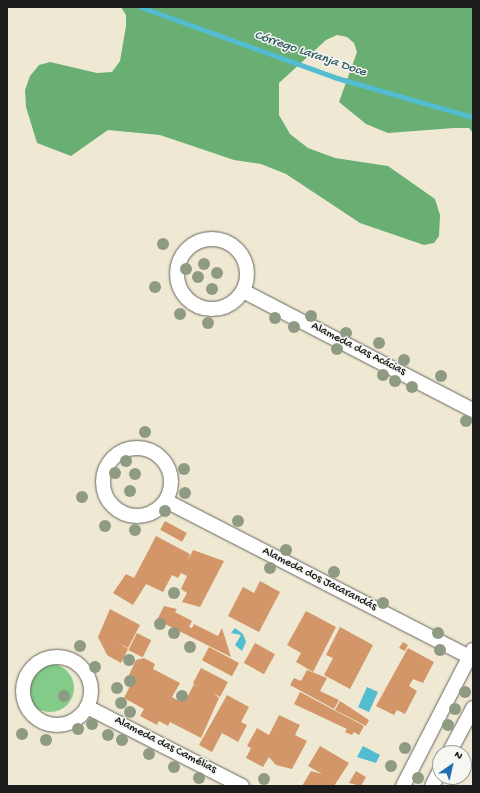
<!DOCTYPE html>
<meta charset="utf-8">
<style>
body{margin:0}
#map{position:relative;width:480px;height:793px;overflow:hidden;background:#efe9d3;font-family:"Gochi Hand",sans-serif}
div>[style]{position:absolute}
.green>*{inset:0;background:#82cb88}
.round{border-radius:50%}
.forest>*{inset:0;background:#69af74}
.water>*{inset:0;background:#53bcd1;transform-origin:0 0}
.stream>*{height:4.5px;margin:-2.25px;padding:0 2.25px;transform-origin:2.25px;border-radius:2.25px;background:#53bcd1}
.building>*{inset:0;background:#d39669;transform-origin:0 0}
.roads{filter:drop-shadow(0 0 1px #66645c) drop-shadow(0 0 1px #66645c)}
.street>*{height:14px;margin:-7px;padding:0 7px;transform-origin:7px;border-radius:7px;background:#fff}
.street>.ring{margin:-7px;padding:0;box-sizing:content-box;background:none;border:14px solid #fff;border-radius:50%}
.trees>*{width:12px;height:12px;margin:-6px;border-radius:50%;background:#8f9a83}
span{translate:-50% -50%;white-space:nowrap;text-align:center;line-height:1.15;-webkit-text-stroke:3px #f6f6f2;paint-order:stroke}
.street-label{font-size:12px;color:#1c1c1c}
.water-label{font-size:13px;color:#325c64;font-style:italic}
.frame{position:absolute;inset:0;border:8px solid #1c1c1c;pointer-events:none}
.north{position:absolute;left:432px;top:745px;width:40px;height:40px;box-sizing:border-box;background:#f6f6f2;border:1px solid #9f9f9c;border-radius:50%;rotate:34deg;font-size:11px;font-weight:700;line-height:16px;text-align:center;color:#1c1c1c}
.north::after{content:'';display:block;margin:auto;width:14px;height:18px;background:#1f6fb2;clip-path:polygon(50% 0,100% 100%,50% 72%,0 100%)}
</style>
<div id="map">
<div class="green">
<div class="round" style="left:26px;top:664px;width:48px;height:48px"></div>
</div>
<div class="forest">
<div style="clip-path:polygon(121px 7px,473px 7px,473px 133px,469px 128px,454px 128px,388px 133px,366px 124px,339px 102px,357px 52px,354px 43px,347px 37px,337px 35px,326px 40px,279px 83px,279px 115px,290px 134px,308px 148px,335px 158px,388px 166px,435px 199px,440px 215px,439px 236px,434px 243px,424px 245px,360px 223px,286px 174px,261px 164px,234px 160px,160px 135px,108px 130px,71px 156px,37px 143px,26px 107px,25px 90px,30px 76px,39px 65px,50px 62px,97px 73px,112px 72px,120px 61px,126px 26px,126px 15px)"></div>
</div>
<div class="water">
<div style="clip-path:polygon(235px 628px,243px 634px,246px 642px,242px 651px,235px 645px,241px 635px,231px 633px)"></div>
<div style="left:367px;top:687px;width:12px;height:22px;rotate:24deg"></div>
<div style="clip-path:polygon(363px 746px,380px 755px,376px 763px,357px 757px)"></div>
</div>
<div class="stream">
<div style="left:141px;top:7px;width:205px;rotate:19.9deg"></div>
<div style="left:334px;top:77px;width:145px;rotate:16.1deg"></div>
</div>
<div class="building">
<div style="left:165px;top:521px;width:25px;height:10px;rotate:29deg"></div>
<div style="clip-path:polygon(156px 536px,190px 554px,188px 560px,193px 550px,224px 561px,200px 607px,182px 602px,187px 593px,181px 589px,187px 576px,181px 573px,178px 578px,172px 575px,163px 592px,146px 584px,133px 605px,113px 593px,126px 574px,134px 578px)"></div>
<div style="clip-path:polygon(260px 581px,280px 592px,259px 632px,228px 616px,243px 587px,254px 593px)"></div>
<div style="clip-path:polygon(164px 606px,177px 609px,175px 612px,192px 621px,189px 627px,192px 628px,194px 624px,218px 636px,222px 628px,231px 657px,157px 620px)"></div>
<div style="clip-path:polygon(110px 609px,140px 625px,128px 648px,119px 643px,128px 649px,121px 663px,107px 655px,98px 637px)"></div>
<div style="clip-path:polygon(306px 611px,336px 627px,313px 672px,296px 662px,301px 653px,287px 645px)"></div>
<div style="clip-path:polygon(340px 627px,373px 645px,350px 689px,324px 675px,333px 658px,326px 655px)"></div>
<div style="left:137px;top:633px;width:16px;height:19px;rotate:27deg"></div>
<div style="clip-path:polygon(403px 642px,408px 645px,405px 651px,399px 648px)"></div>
<div style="left:255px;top:643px;width:23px;height:23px;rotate:29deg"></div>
<div style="left:209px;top:647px;width:34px;height:15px;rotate:28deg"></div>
<div style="clip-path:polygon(408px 648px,434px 662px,423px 683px,413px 679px,409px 686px,417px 691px,405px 714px,397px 710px,394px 715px,376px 706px)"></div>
<div style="clip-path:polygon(144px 658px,155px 664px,153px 669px,180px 683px,172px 697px,181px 702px,183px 698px,186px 700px,194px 684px,199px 687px,193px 683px,201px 668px,228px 682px,220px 697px,213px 693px,219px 698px,201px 738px,170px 722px,168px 726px,159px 721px,157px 725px,140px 716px,144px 709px,124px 698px,134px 678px,129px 675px,136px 660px)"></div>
<div style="clip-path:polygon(307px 670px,327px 678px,320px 691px,339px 700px,334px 709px,290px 685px,294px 678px,301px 681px)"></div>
<div style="clip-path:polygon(300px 692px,364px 726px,359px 735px,354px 732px,352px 735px,345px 732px,347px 729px,294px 704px)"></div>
<div style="clip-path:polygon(227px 695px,249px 707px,241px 722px,247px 725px,238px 742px,222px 733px,212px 752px,199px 745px)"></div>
<div style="clip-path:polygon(340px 701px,369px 720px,366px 726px,335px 710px)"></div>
<div style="clip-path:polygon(279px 715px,300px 725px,295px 735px,307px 741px,292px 769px,276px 765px,269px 757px,263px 767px,246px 758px,251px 748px,247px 746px,257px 728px,269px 735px)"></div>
<div style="clip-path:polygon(320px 746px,349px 763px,334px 786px,302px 786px,311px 771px,322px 774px,308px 766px)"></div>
<div style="clip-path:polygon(356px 771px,366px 777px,361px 786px,349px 783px)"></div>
</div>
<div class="roads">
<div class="street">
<div class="ring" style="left:177px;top:239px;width:56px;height:56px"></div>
<div style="left:243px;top:291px;width:259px;rotate:27.4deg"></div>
<div class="ring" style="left:103px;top:448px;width:54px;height:54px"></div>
<div style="left:166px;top:501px;width:345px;rotate:27.2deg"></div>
<div class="ring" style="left:23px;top:657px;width:54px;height:54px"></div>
<div style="left:87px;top:707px;width:174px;rotate:27deg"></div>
<div style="left:449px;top:753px;width:51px;rotate:-61.9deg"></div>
<div style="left:403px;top:786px;width:153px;rotate:-62.8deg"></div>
<div style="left:432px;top:786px;width:18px;rotate:-63deg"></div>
</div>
</div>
<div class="trees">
<div style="left:163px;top:244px"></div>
<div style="left:204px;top:264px"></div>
<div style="left:186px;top:269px"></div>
<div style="left:217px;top:273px"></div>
<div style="left:198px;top:277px"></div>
<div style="left:155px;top:287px"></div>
<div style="left:212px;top:289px"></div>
<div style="left:180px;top:314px"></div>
<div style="left:311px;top:316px"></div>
<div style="left:275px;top:318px"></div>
<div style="left:208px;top:323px"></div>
<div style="left:294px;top:327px"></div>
<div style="left:346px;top:333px"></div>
<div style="left:379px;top:343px"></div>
<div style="left:337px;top:349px"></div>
<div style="left:404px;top:360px"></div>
<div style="left:383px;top:375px"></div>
<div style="left:441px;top:376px"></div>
<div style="left:395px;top:381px"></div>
<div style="left:412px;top:387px"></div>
<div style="left:466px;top:421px"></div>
<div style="left:145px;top:432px"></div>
<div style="left:126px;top:461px"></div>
<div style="left:184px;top:469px"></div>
<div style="left:115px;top:473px"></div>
<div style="left:135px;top:474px"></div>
<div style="left:130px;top:491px"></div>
<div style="left:185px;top:493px"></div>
<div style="left:82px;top:497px"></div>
<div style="left:165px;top:511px"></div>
<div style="left:238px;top:521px"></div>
<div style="left:105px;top:526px"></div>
<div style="left:135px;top:530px"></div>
<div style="left:286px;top:550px"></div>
<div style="left:270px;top:568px"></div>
<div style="left:334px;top:572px"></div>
<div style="left:174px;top:593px"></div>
<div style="left:383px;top:603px"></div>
<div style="left:160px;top:624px"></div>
<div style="left:174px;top:633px"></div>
<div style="left:438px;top:633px"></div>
<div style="left:80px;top:646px"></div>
<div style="left:190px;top:647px"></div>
<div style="left:440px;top:650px"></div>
<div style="left:129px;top:660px"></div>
<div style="left:95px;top:667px"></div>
<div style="left:130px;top:681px"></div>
<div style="left:117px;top:688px"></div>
<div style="left:465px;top:692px"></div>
<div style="left:64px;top:696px"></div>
<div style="left:182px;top:696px"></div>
<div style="left:121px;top:703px"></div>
<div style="left:455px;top:709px"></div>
<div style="left:130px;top:712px"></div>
<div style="left:92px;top:724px"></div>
<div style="left:448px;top:725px"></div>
<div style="left:78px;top:729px"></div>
<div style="left:22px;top:734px"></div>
<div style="left:108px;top:735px"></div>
<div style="left:46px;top:740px"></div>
<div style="left:122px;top:740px"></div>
<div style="left:405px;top:748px"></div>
<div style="left:149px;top:754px"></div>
<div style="left:391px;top:766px"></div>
<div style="left:174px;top:767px"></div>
<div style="left:199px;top:778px"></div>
<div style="left:418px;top:778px"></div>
<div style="left:264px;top:779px"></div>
</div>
<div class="street-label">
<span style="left:358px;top:350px;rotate:27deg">Alameda das Acácias</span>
<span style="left:319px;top:580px;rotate:27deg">Alameda dos Jacarandás</span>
<span style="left:165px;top:746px;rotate:27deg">Alameda das Camélias</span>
</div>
<div class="water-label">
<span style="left:310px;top:55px;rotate:19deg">Córrego Laranja Doce</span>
</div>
<div class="frame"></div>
<div class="north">N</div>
</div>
